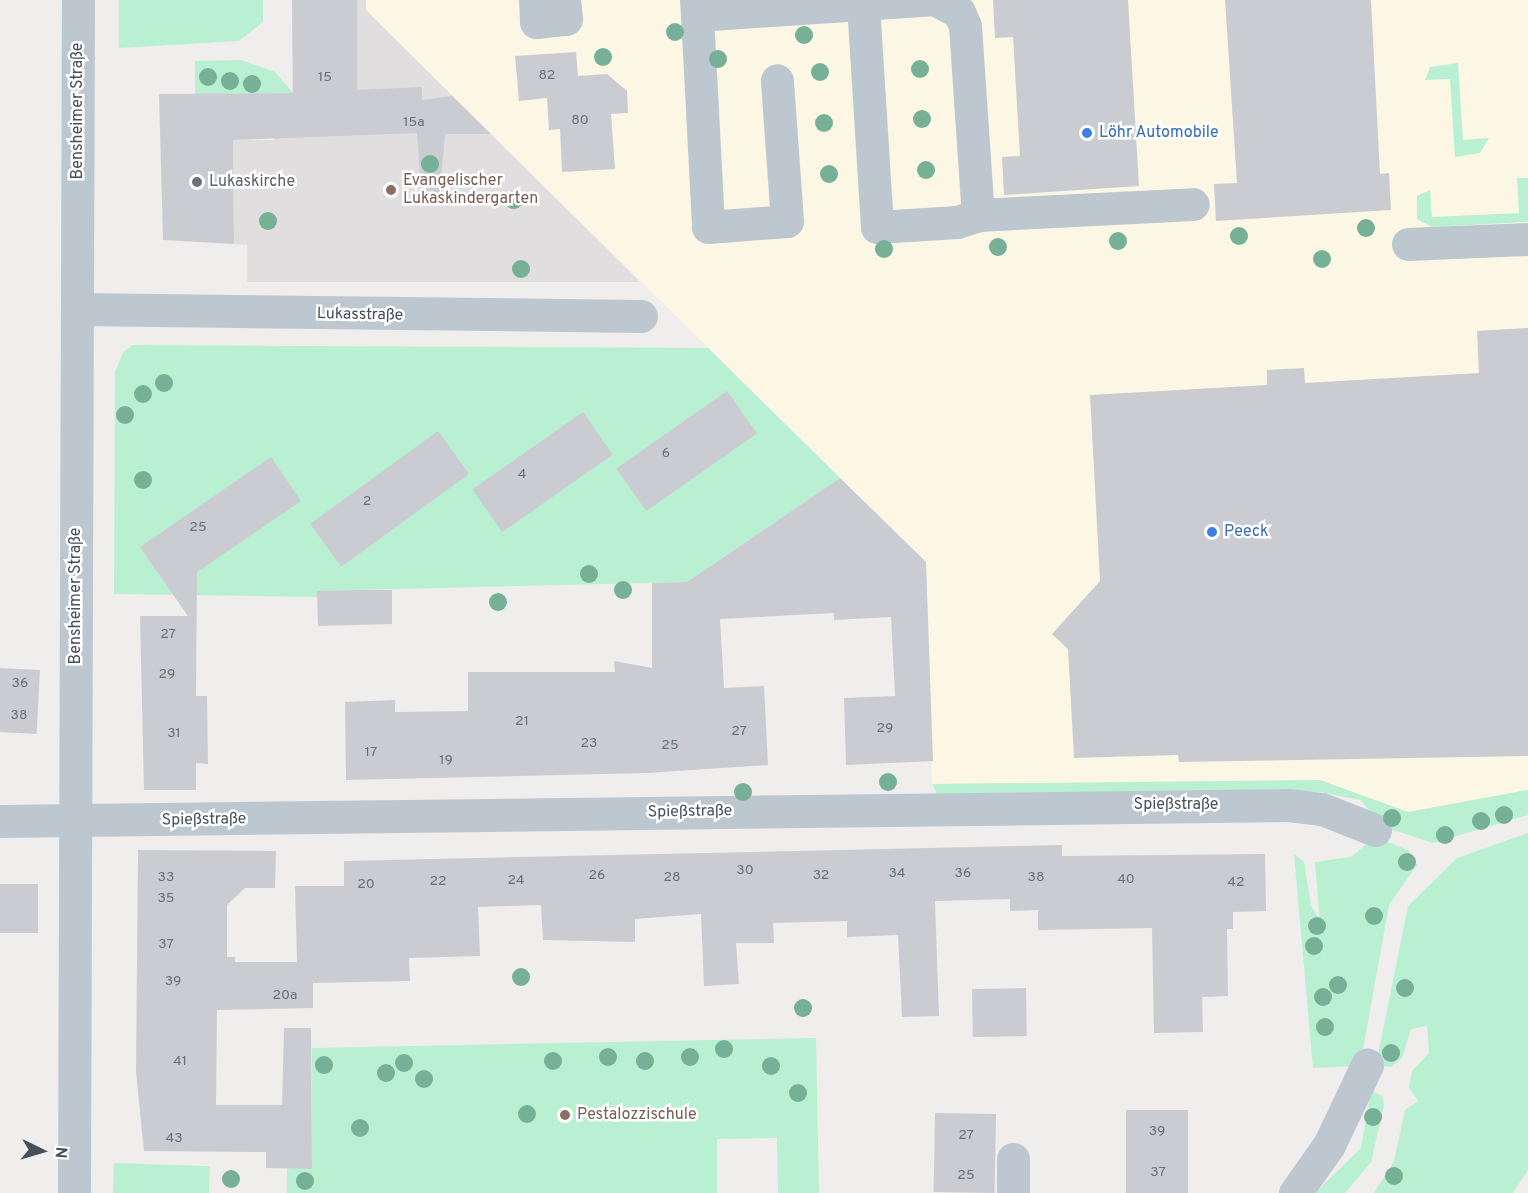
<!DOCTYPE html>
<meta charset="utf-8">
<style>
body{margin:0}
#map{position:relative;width:1528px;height:1193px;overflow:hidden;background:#f0eded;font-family:Overpass,sans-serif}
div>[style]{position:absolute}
.commercial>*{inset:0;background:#fcf7e5}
.education>*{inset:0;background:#e1dedf}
.green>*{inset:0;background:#b9f0d1;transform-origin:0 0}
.building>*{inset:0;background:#caccd2;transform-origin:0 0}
.minor>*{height:33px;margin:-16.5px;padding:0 16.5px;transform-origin:16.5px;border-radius:16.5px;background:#bdc7d0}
.trees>*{width:18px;height:18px;margin:-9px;border-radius:50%;background:#76b096}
.dots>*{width:16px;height:16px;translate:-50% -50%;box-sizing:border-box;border:3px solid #fff;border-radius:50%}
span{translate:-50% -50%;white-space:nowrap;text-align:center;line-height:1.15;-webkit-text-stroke:5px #fff;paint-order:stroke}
.number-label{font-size:14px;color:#666f79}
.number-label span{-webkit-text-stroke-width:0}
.street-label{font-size:16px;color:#45505b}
.shop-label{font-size:16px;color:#366cbe}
.left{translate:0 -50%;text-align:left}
.education-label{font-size:16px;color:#785e54}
.worship-label{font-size:16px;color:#5b616d}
.north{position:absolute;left:12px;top:1121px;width:60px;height:60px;-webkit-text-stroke:4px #fff;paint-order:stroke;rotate:95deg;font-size:16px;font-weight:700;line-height:24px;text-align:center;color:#45505b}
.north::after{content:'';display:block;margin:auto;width:21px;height:27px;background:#45505b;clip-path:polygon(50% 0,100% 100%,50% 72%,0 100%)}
</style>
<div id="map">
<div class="commercial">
<div style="clip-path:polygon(366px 0,1528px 0,1528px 790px,1408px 812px,1320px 780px,932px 784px,926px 562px,365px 10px)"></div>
</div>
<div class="education">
<div style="clip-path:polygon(292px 0,366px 0,366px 10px,640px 282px,247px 282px,247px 245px,234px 244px,233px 140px,274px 140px,274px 118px,293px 117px)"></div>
</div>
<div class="green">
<div style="clip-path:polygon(119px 0,263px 0,263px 22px,239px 41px,119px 48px)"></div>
<div style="clip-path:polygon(241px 60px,275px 72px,293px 93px,195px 94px,195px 61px)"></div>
<div style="clip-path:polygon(1458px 63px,1463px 140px,1489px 138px,1480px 153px,1455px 157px,1450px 79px,1425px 80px,1430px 67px)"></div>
<div style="clip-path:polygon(1517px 178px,1528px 178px,1528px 222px,1432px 227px,1417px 219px,1417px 196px,1430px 190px,1432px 217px,1519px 213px)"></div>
<div style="clip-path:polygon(133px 345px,708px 348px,840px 478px,687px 582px,318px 591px,317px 597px,114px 594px,115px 372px,123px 352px)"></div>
<div style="clip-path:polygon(1320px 780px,1408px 812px,1528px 790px,1528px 815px,1433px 843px,1381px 826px,1361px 800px,1320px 792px,938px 796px,932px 784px)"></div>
<div style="clip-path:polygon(1528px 833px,1528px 1170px,1513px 1193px,1374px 1193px,1394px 1161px,1405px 1110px,1418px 1101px,1409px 1087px,1412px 1071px,1429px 1053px,1427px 1026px,1411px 1029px,1402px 1058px,1391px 1067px,1376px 1065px,1408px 906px,1457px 858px)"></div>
<div style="clip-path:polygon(1375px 837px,1408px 850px,1417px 865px,1389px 905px,1360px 1066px,1313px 1068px,1294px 854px,1304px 862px,1311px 905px,1320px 922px,1315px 862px,1351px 857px)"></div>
<div style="clip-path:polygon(816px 1038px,819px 1193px,778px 1193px,777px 1138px,717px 1139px,717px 1193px,287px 1193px,287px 1169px,312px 1168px,312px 1048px)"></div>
<div style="clip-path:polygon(1371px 1090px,1383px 1097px,1384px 1105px,1371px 1162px,1345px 1193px,1315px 1193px,1361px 1148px)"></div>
<div style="left:114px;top:1163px;width:96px;height:30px;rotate:2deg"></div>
</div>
<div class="building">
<div style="clip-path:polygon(292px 0,357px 0,357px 90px,422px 87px,422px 100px,452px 96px,491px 134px,445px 134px,439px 200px,422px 200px,417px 133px,233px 140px,234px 244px,163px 240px,159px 94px,293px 93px)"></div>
<div style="clip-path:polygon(993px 0,1128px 0,1139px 186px,1004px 195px,1002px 157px,1020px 156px,1013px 37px,995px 38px)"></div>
<div style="clip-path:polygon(1225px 0,1371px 0,1380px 174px,1389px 173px,1391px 210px,1216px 221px,1214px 184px,1237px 183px)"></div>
<div style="clip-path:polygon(576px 52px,578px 76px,607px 74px,627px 91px,628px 113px,611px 114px,615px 169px,562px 172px,560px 129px,549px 130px,547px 98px,519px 101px,515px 56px)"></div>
<div style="clip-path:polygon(1528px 328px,1528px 756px,1179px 762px,1178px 755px,1074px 758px,1068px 649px,1052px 634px,1100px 581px,1090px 395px,1267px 385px,1267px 370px,1304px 368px,1305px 383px,1479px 373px,1477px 331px)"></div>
<div style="left:727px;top:391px;width:52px;height:135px;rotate:55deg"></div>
<div style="left:583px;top:412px;width:52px;height:135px;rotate:55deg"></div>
<div style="left:438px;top:431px;width:53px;height:158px;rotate:54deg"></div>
<div style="clip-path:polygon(271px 457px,301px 501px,197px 572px,196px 696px,207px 696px,208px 764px,196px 763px,196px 790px,144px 790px,140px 616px,188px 616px,140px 547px)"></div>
<div style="clip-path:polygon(840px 478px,926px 562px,933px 761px,846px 765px,844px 698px,895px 696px,891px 617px,834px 620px,834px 613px,720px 619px,724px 688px,764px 686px,768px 765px,647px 773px,346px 780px,345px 702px,395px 700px,395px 712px,468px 711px,468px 672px,615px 672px,614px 661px,652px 668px,652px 583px,687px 582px)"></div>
<div style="clip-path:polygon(353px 590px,392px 590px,392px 624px,318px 626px,317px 591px)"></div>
<div style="left:0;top:668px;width:40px;height:64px;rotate:3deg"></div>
<div style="clip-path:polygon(1062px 845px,1062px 856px,1265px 854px,1266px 911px,1233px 912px,1233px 929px,1227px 929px,1228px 996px,1202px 997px,1203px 1032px,1154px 1033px,1152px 928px,1038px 930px,1038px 910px,1010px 911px,1010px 899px,935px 901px,939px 1016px,902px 1017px,898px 935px,847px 937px,847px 921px,773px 923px,774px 943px,736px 943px,739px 984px,704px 986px,701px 914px,635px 919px,635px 942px,543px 940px,541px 905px,478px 907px,480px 956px,409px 958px,410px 981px,313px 983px,313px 1008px,217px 1010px,216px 1105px,282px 1105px,284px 1028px,311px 1028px,312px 1169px,266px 1168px,266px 1152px,144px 1151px,136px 1072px,138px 850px,276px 851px,275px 888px,245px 888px,227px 905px,227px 957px,235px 957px,235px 962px,297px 962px,295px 886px,344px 886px,344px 861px)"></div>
<div style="left:0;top:884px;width:38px;height:49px"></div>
<div style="left:1026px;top:988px;width:48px;height:54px;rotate:89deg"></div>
<div style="left:1126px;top:1110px;width:62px;height:83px"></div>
<div style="left:996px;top:1114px;width:79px;height:61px;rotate:91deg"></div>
</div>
<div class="minor">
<div style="left:535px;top:0;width:22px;rotate:87deg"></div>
<div style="left:536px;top:22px;width:30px;rotate:-6deg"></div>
<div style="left:566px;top:19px;width:19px;rotate:-96deg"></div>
<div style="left:696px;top:0;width:15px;rotate:86deg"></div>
<div style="left:697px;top:15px;width:228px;rotate:-3.8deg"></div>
<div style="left:936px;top:0;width:26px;rotate:28deg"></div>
<div style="left:959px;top:12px;width:15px;rotate:67deg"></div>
<div style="left:965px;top:26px;width:189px;rotate:86.1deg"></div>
<div style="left:978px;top:215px;width:215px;rotate:-2.9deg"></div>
<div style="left:863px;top:4px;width:223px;rotate:86.4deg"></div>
<div style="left:877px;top:227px;width:80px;rotate:-3.6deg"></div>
<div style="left:957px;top:222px;width:22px;rotate:-18deg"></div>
<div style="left:697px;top:15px;width:212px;rotate:87deg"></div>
<div style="left:708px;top:227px;width:79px;rotate:-4.3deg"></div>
<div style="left:787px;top:221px;width:141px;rotate:-94.1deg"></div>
<div style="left:1408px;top:244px;width:120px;rotate:-2.4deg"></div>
<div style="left:78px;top:309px;width:563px;rotate:0.71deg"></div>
<div style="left:0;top:821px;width:1289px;rotate:-0.71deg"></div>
<div style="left:1289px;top:805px;width:33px;rotate:7deg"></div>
<div style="left:1322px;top:809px;width:57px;rotate:21.6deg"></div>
<div style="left:74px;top:1193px;width:1193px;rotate:-89.81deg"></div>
<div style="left:1013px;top:1193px;width:34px;rotate:-90deg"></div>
<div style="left:1295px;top:1193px;width:59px;rotate:-54.7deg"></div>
<div style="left:1329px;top:1145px;width:89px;rotate:-64.6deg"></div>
</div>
<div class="trees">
<div style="left:675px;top:32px"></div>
<div style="left:804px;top:35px"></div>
<div style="left:603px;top:57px"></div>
<div style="left:718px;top:59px"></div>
<div style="left:920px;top:69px"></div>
<div style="left:820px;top:72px"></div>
<div style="left:208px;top:77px"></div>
<div style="left:230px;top:81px"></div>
<div style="left:252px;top:84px"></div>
<div style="left:922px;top:119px"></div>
<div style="left:824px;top:123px"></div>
<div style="left:430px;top:164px"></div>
<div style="left:926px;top:170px"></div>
<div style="left:829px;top:174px"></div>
<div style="left:514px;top:200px"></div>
<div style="left:268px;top:221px"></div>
<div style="left:1366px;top:228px"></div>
<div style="left:1239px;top:236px"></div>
<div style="left:1118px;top:241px"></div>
<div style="left:998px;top:247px"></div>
<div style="left:884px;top:249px"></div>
<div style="left:1322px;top:259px"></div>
<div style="left:521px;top:269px"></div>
<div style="left:164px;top:383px"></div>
<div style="left:143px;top:394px"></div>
<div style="left:125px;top:415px"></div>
<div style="left:143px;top:480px"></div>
<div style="left:589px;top:574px"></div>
<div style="left:623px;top:590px"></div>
<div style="left:498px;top:602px"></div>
<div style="left:888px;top:782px"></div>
<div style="left:743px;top:792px"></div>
<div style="left:1504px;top:815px"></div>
<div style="left:1392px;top:818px"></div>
<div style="left:1481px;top:821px"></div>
<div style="left:1445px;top:835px"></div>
<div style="left:1407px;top:862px"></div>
<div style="left:1374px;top:916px"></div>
<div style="left:1317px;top:926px"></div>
<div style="left:1314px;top:946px"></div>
<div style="left:521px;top:977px"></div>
<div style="left:1338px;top:985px"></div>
<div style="left:1405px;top:988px"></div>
<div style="left:1323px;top:997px"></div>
<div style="left:803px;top:1008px"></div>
<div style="left:1325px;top:1027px"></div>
<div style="left:724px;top:1049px"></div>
<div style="left:1391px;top:1053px"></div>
<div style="left:608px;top:1057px"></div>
<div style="left:690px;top:1057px"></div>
<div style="left:553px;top:1061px"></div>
<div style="left:645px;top:1061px"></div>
<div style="left:404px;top:1063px"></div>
<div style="left:324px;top:1065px"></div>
<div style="left:771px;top:1066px"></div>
<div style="left:386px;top:1073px"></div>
<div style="left:424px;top:1079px"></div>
<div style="left:798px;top:1093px"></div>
<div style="left:527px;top:1114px"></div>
<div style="left:1373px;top:1117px"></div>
<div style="left:360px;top:1128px"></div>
<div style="left:1394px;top:1176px"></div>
<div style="left:231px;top:1179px"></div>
<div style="left:305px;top:1181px"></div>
</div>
<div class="dots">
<div style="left:1087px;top:133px;background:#3f7fe0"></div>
<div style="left:197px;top:182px;background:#6b7280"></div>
<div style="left:391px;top:190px;background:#8d6e63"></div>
<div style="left:1212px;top:532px;background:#3f7fe0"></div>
<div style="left:565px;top:1115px;background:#8d6e63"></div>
</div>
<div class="number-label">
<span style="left:547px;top:76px">82</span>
<span style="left:325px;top:78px">15</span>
<span style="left:580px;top:121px">80</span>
<span style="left:414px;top:123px">15a</span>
<span style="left:666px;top:454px">6</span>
<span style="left:522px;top:475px">4</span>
<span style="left:367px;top:502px">2</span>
<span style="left:198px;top:528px">25</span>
<span style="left:168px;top:635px">27</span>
<span style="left:167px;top:675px">29</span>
<span style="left:20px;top:684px">36</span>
<span style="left:19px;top:716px">38</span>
<span style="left:522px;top:722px">21</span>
<span style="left:885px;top:729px">29</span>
<span style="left:739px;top:732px">27</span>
<span style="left:174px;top:734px">31</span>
<span style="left:589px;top:744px">23</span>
<span style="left:670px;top:746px">25</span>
<span style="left:371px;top:753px">17</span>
<span style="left:446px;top:761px">19</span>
<span style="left:745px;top:871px">30</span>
<span style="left:897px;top:874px">34</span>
<span style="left:963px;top:874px">36</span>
<span style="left:597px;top:876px">26</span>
<span style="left:821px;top:876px">32</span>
<span style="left:166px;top:878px">33</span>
<span style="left:672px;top:878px">28</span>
<span style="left:1036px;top:878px">38</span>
<span style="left:1126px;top:880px">40</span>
<span style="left:516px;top:881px">24</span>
<span style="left:438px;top:882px">22</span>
<span style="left:1236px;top:883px">42</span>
<span style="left:366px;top:885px">20</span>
<span style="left:166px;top:899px">35</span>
<span style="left:166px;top:945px">37</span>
<span style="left:173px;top:982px">39</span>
<span style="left:285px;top:996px">20a</span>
<span style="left:180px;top:1062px">41</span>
<span style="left:1157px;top:1132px">39</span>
<span style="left:966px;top:1136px">27</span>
<span style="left:174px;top:1139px">43</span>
<span style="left:1158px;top:1173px">37</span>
<span style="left:966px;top:1176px">25</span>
</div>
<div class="street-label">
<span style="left:78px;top:111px;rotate:-90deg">Bensheimer Straße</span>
<span style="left:360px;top:315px;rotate:1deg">Lukasstraße</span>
<span style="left:76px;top:596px;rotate:-90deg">Bensheimer Straße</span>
<span style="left:1176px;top:805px">Spießstraße</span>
<span style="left:690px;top:812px;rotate:-1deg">Spießstraße</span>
<span style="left:204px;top:820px;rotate:-1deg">Spießstraße</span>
</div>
<div class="shop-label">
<span class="left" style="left:1099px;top:133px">Löhr Automobile</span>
<span class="left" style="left:1224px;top:532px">Peeck</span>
</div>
<div class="education-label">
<span class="left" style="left:403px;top:190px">Evangelischer<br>Lukaskindergarten</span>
<span class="left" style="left:577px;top:1115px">Pestalozzischule</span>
</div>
<div class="worship-label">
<span class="left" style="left:209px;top:182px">Lukaskirche</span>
</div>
<div class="north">N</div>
</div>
